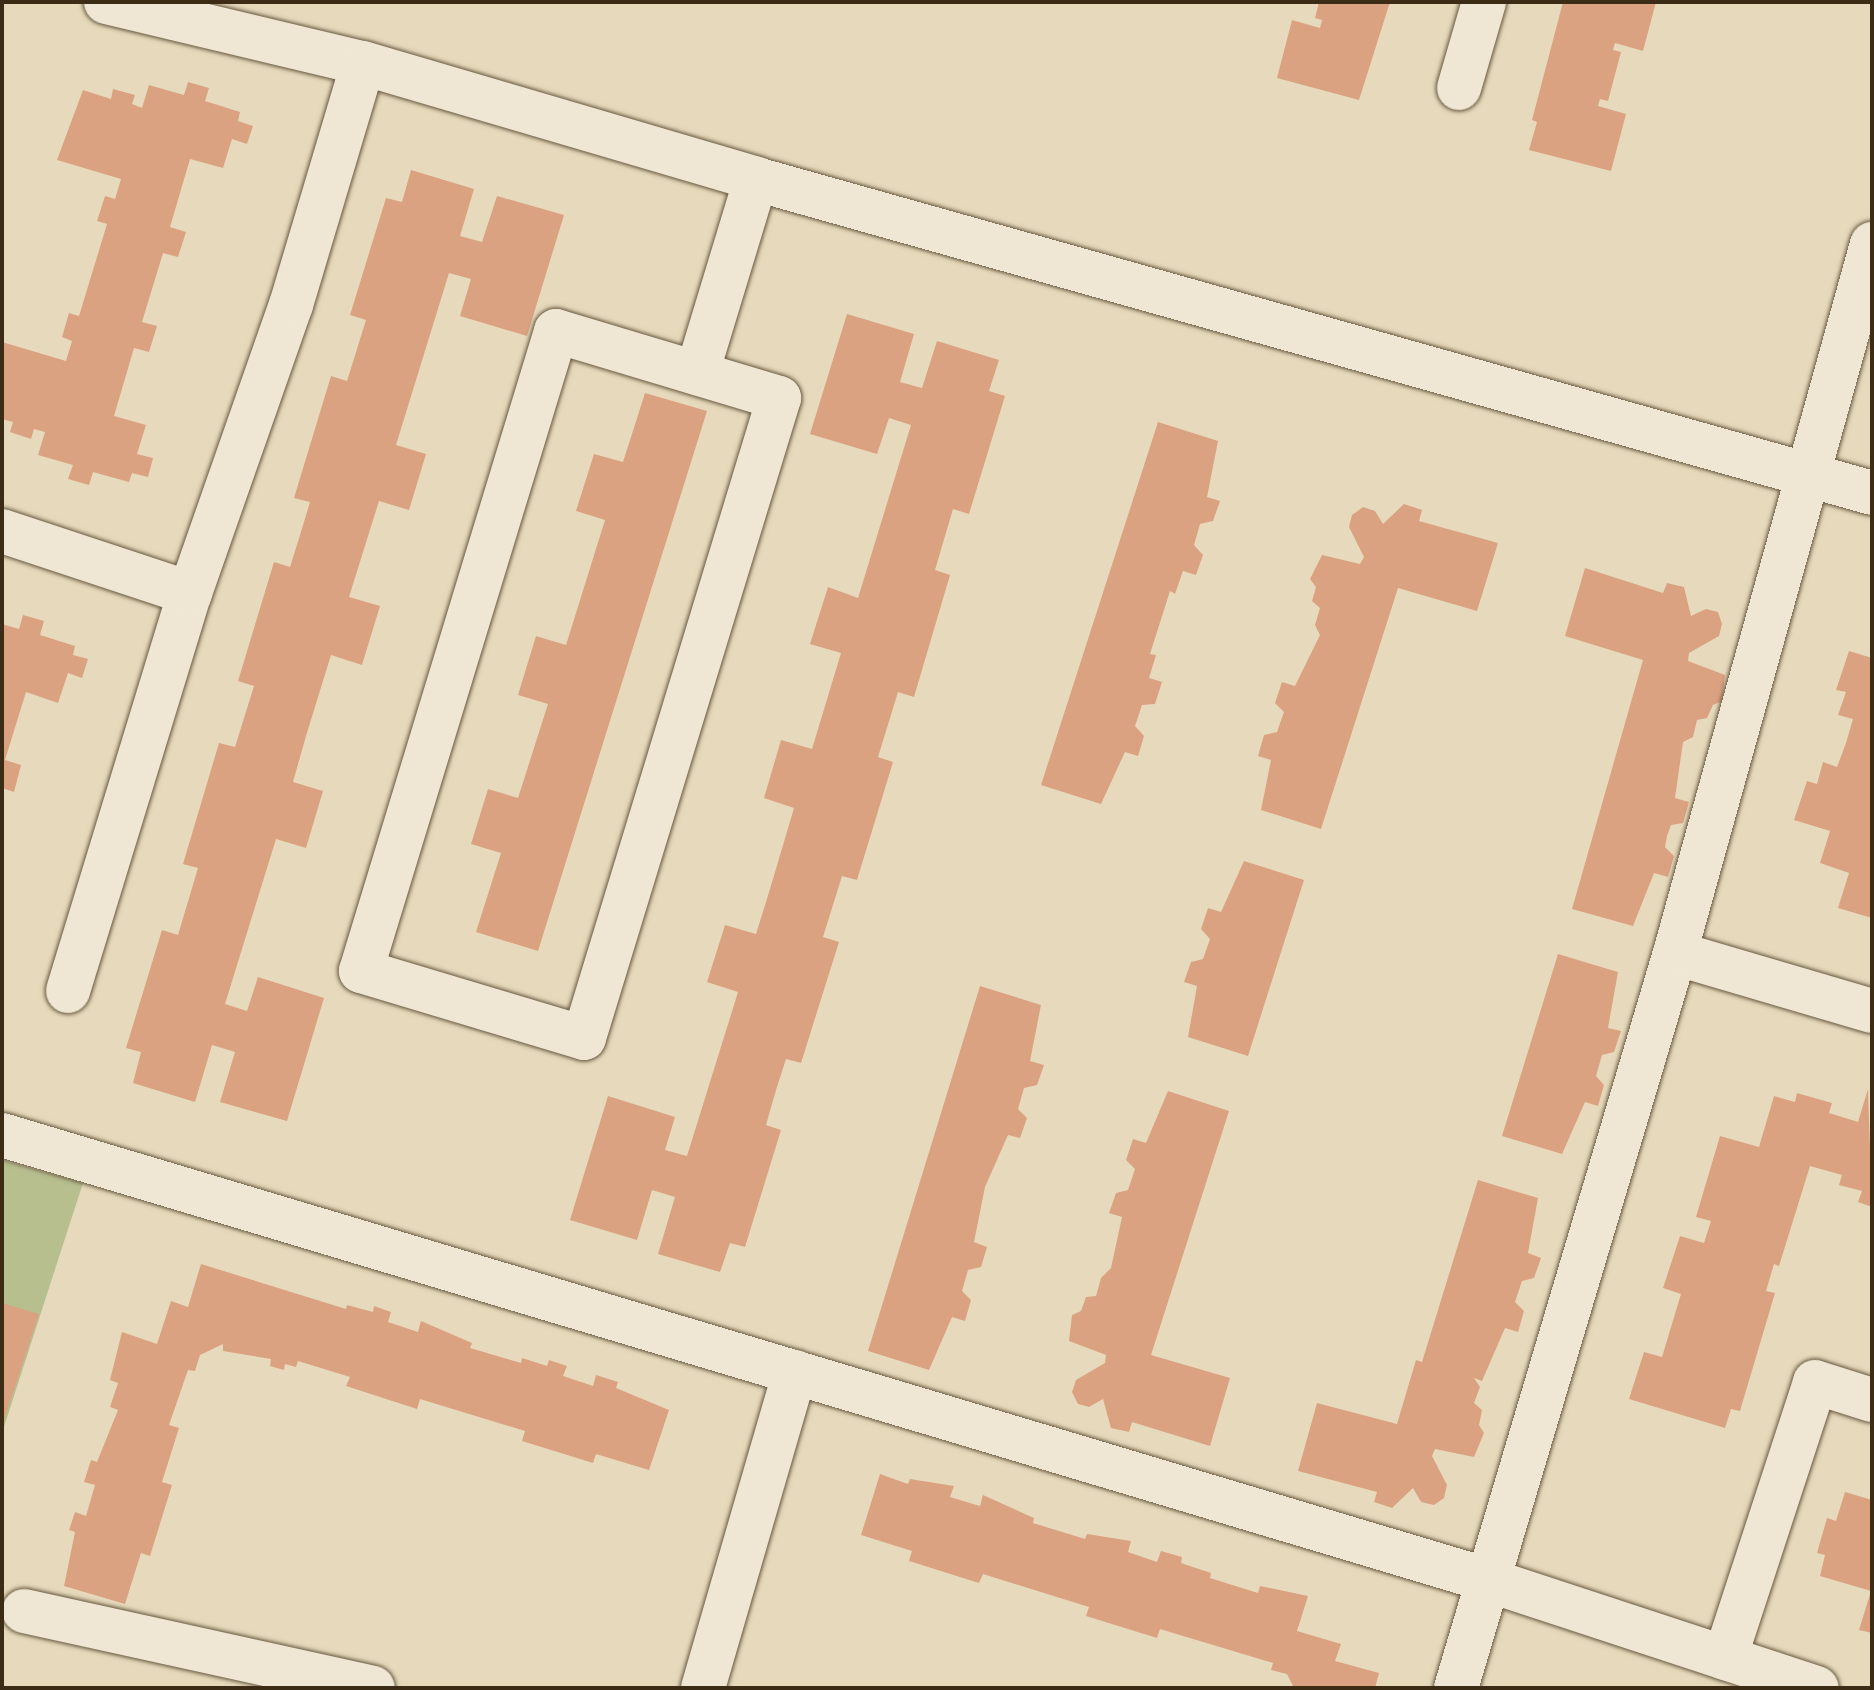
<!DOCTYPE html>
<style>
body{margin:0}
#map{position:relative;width:1874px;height:1690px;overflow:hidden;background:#e7dabc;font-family:"IM FELL English",serif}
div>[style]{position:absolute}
.green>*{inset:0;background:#b7bf8f}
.building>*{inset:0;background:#daa280}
.roads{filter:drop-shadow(0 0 2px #675840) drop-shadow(0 0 2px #675840)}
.minor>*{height:44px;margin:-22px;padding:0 22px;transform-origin:22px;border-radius:22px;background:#efe7d3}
span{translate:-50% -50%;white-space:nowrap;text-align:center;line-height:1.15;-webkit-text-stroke:6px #efe7d3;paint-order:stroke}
.frame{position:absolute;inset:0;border:4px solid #3c2c16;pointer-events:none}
</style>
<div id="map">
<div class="green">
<div style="clip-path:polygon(2px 1160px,83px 1183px,2px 1433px)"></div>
</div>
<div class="building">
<div style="clip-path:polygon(1319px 2px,1390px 2px,1359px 100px,1277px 78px,1292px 20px,1320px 28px,1322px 20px,1315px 18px)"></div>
<div style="clip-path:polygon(1563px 2px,1656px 2px,1643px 51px,1615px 43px,1613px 50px,1621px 52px,1608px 101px,1600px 99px,1598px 106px,1626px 114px,1611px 171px,1529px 150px,1537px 122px,1532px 120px)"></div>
<div style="clip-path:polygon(188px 82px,209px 88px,205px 101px,240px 112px,238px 121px,253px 126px,247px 144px,232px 139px,223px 168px,190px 159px,170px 227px,186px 232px,178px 257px,163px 253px,142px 322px,157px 326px,149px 352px,134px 348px,114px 416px,146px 425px,137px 454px,153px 458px,148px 477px,132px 473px,129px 482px,93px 472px,89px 485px,68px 479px,73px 465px,38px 455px,45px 432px,34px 429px,31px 439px,10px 432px,13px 422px,2px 419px,2px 342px,66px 361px,72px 341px,62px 337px,69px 313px,79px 316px,107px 224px,97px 221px,105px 196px,115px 199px,121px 179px,57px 160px,83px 90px,111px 99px,113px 89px,135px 95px,132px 104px,142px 108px,149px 85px,184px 95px)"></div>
<div style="clip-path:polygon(411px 170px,474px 189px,460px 236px,482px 242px,497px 196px,564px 215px,527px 336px,460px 316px,471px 279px,449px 273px,396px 445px,426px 454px,409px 510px,379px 501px,349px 597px,380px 606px,362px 665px,331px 655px,306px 736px,293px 782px,323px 791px,306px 848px,276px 839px,225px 1004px,247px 1011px,258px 977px,324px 998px,287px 1121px,220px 1102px,235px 1052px,212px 1045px,195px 1102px,133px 1083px,141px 1052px,126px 1048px,162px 930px,178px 935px,198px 868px,183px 864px,219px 743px,235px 747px,254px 686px,238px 681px,274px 562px,290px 567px,300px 535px,310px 502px,294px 498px,331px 376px,347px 381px,366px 320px,350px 315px,386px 198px,402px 202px)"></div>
<div style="clip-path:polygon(847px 314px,914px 334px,900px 382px,922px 388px,937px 341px,999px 360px,989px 391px,1005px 396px,969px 514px,953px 509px,935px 570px,950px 575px,914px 697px,898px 692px,878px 757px,893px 762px,857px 880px,842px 876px,823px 937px,839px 942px,801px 1063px,786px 1059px,776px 1090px,766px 1125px,781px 1130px,745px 1247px,730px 1243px,720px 1272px,658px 1254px,675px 1197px,652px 1190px,637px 1240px,570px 1220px,608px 1096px,675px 1117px,665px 1150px,687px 1156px,738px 992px,707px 982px,725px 925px,756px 934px,770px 889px,794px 808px,764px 798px,781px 740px,812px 749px,841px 653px,810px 644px,828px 587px,858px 598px,911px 425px,889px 418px,877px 454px,810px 434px)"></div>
<div style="clip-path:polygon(645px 393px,707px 411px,538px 951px,476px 932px,501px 853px,471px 844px,488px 789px,518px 798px,548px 704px,518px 695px,536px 636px,566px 645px,605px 520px,576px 511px,594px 454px,623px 462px)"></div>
<div style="clip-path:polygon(1158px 422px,1218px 441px,1207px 497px,1220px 501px,1213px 521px,1200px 524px,1194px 545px,1203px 555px,1196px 575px,1183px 571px,1175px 594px,1170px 591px,1150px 654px,1156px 655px,1149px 678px,1162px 682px,1155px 704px,1142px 705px,1135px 726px,1144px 736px,1138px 756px,1125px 752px,1101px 804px,1041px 785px)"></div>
<div style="clip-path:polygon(1404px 504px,1422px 510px,1419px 521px,1498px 543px,1477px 611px,1398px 588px,1321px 829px,1261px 810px,1271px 760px,1258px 756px,1264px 735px,1277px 732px,1284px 712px,1275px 703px,1282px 682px,1295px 686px,1320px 635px,1315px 625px,1320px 608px,1312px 601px,1316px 587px,1310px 579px,1322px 555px,1360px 564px,1364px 557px,1349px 527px,1352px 515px,1363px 507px,1375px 511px,1383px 524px)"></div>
<div style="clip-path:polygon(1585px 568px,1663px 593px,1667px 583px,1684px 587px,1691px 616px,1706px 609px,1718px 612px,1722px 624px,1719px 636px,1689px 653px,1688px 661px,1725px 675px,1722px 701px,1713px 705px,1707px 718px,1697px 720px,1693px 737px,1683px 742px,1675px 798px,1689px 802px,1683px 823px,1671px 825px,1667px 836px,1665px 847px,1674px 856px,1668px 877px,1654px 873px,1633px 926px,1572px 909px,1643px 660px,1565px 636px)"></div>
<div style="clip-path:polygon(23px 615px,44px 621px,40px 635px,75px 646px,73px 655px,88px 659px,82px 678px,68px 673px,58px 703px,26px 692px,5px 760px,21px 765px,14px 792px,2px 788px,2px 624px,19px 629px)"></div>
<div style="clip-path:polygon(1849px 651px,1872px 658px,1872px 918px,1838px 908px,1849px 873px,1820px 863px,1830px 831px,1794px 820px,1807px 781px,1817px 784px,1823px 762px,1837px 767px,1846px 743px,1853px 719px,1838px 715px,1846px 692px,1836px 690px)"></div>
<div style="clip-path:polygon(1244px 861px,1304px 880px,1248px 1056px,1188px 1037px,1197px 986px,1184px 982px,1191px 962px,1203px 959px,1210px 939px,1201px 929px,1208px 908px,1221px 912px)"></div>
<div style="clip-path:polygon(1558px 954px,1618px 972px,1608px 1028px,1621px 1031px,1614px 1052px,1602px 1055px,1596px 1076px,1604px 1085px,1598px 1106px,1585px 1102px,1562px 1154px,1502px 1136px)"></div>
<div style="clip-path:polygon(980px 986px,1041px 1005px,1030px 1061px,1044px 1065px,1037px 1085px,1024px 1088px,1018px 1109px,1027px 1118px,1020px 1138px,1008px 1135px,985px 1187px,974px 1242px,987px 1247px,981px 1267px,968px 1270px,962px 1291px,971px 1300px,965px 1321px,952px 1317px,929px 1370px,868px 1351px)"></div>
<div style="clip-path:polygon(1868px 1089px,1872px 1207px,1858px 1202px,1862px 1191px,1839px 1185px,1842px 1175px,1810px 1166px,1779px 1266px,1774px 1264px,1766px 1291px,1775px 1293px,1740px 1411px,1731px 1409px,1725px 1428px,1629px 1399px,1644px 1352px,1662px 1357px,1681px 1294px,1663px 1288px,1680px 1236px,1704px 1243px,1711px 1221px,1696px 1217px,1720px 1136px,1759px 1147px,1774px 1096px,1795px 1102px,1797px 1093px,1832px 1103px,1829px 1113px,1858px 1122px)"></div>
<div style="clip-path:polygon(1168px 1091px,1229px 1111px,1151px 1355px,1230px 1378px,1210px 1446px,1132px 1422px,1129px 1432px,1111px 1428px,1103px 1399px,1089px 1407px,1078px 1404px,1072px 1392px,1076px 1380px,1105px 1363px,1106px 1355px,1069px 1341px,1072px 1315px,1081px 1311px,1086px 1297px,1096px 1296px,1101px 1278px,1111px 1268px,1122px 1217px,1109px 1213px,1116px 1193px,1128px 1190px,1135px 1169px,1126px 1160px,1133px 1139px,1146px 1143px)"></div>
<div style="clip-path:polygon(1478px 1180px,1538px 1198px,1528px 1253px,1541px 1258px,1534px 1278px,1522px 1281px,1515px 1302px,1524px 1311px,1518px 1332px,1505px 1328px,1482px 1381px,1474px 1378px,1480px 1387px,1474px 1403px,1482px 1410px,1479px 1425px,1484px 1433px,1474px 1457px,1435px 1449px,1432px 1456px,1447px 1485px,1444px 1498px,1434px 1505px,1421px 1502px,1413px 1488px,1392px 1508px,1374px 1502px,1377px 1492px,1298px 1471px,1317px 1403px,1397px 1424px,1416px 1360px,1422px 1362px)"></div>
<div style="clip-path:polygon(201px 1264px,346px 1309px,347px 1305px,373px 1312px,374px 1306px,391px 1312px,388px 1322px,418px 1332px,421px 1321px,472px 1343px,470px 1348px,521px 1363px,522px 1358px,547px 1366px,549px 1360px,567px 1366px,563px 1376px,593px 1386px,596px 1375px,618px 1382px,616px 1388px,669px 1410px,649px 1470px,596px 1454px,593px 1463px,522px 1441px,525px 1431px,420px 1399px,417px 1409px,346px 1386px,350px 1377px,298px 1361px,296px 1367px,285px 1364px,284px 1370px,270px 1366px,271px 1359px,223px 1351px,223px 1344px,200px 1355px,195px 1371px,188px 1370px,169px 1425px,179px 1428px,162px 1482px,172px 1485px,150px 1556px,141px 1553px,125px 1604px,64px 1586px,75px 1532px,69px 1530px,75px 1512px,86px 1516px,95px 1485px,84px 1482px,91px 1460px,97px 1462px,118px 1410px,110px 1407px,118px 1383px,110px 1380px,122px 1332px,157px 1344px,171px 1301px,188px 1307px)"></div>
<div style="clip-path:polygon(2px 1303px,39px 1314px,3px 1423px,2px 1422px)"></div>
<div style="clip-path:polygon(880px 1474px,908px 1484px,910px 1479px,954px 1486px,950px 1497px,980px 1506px,983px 1495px,1034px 1518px,1033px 1523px,1085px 1539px,1087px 1534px,1131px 1541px,1128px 1552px,1157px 1562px,1161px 1551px,1182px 1557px,1181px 1563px,1211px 1573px,1210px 1578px,1258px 1593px,1260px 1586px,1308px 1596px,1297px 1631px,1341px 1644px,1335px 1661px,1379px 1673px,1375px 1688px,1294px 1688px,1287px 1674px,1271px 1670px,1273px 1663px,1160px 1629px,1157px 1638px,1086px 1616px,1089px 1607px,983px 1574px,979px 1583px,909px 1561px,912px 1551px,861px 1535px)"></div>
<div style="clip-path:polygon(1845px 1492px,1872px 1500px,1872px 1633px,1859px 1630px,1871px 1591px,1820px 1576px,1825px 1555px,1817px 1553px,1827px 1518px,1836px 1521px)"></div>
</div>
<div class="roads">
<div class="minor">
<div style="left:106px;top:2px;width:264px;rotate:13.4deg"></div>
<div style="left:363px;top:63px;width:410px;rotate:16.4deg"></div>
<div style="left:756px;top:179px;width:1159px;rotate:15.71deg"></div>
<div style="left:1459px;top:88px;width:90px;rotate:-73.8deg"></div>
<div style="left:556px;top:331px;width:233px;rotate:16.7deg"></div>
<div style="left:779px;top:398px;width:669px;rotate:106.95deg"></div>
<div style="left:584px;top:1038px;width:233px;rotate:-163.3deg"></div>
<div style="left:361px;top:971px;width:669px;rotate:-73.05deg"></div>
<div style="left:697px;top:373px;width:203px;rotate:-73.1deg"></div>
<div style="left:2px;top:531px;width:198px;rotate:18.3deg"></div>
<div style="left:1675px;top:953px;width:205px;rotate:16.4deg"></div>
<div style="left:68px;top:991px;width:416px;rotate:-73deg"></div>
<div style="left:190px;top:593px;width:305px;rotate:-70.7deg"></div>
<div style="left:291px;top:305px;width:252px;rotate:-73.4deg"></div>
<div style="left:2px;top:1135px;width:1551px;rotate:16.67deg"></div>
<div style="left:1488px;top:1580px;width:346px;rotate:18.2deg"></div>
<div style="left:24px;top:1611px;width:357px;rotate:12.4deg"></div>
<div style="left:1725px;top:1658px;width:290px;rotate:-71.9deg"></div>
<div style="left:1815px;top:1382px;width:60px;rotate:17.5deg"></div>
<div style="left:703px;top:1688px;width:329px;rotate:-73.8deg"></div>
<div style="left:1456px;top:1688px;width:767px;rotate:-73.41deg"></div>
<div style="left:1675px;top:953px;width:736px;rotate:-74.47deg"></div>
</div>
</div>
<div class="frame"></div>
</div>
